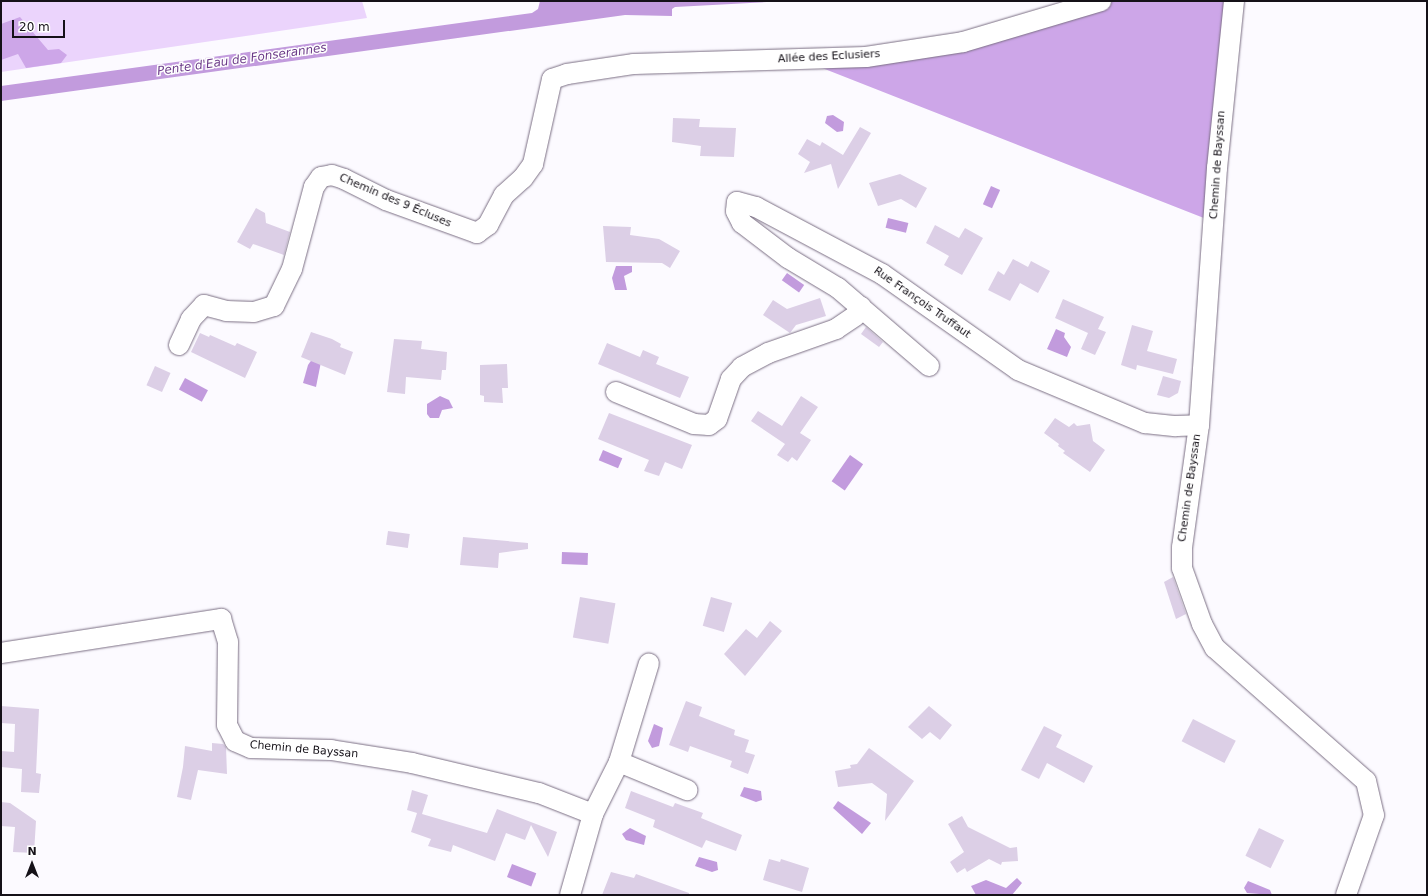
<!DOCTYPE html>
<meta charset="utf-8">
<style>
body{margin:0}
#map{position:relative;width:1428px;height:896px;overflow:hidden;background:#fcfaff;font-family:"DejaVu Sans",sans-serif}
div>[style]{position:absolute}
.green>*{inset:0;background:#ebd4fc}
.forest>*{inset:0;background:#cda6e8}
.water>*{inset:0;background:#c29bdd;transform-origin:0 0}
.building>*{inset:0;background:#dccfe6;transform-origin:0 0}
.roads{filter:drop-shadow(0 0 1px #7b6f84) drop-shadow(0 0 1px #7b6f84)}
.minor>*{height:20px;margin:-10px;padding:0 10px;transform-origin:10px;border-radius:10px;background:#fff}
span{translate:-50% -50%;white-space:nowrap;text-align:center;line-height:1.15;-webkit-text-stroke:3px #fff;paint-order:stroke}
.street-label{font-size:11px;color:#151118}
.water-label{font-size:12px;color:#6b3a88;font-style:italic}
.frame{position:absolute;inset:0;border:2px solid #151118;pointer-events:none}
.north{position:absolute;left:12px;top:844px;width:40px;height:40px;-webkit-text-stroke:3px #fff;paint-order:stroke;rotate:0deg;font-size:11px;font-weight:700;line-height:16px;text-align:center;color:#151118}
.north::after{content:'';display:block;margin:auto;width:14px;height:18px;background:#151118;clip-path:polygon(50% 0,100% 100%,50% 72%,0 100%)}
.scale{position:absolute;left:12px;top:20px;width:53px;height:18px;box-sizing:border-box;border:2px solid #151118;border-top:0;padding-left:5px;font-size:12px;line-height:14px;white-space:nowrap;color:#151118;-webkit-text-stroke:3px #fff;paint-order:stroke}
</style>
<div id="map">
<div class="green">
<div style="clip-path:polygon(1px 1px,362px 1px,367px 18px,1px 72px)"></div>
</div>
<div class="forest">
<div style="clip-path:polygon(1101px 1px,1234px 1px,1214px 222px,812px 64px,866px 57px)"></div>
<div style="clip-path:polygon(20px 17px,48px 50px,59px 49px,67px 55px,61px 63px,26px 68px,18px 54px,1px 60px,1px 24px)"></div>
</div>
<div class="water">
<div style="clip-path:polygon(540px 1px,786px 1px,675px 7px,672px 9px,672px 16px,625px 15px,1px 101px,1px 86px,532px 13px,538px 9px)"></div>
<div style="clip-path:polygon(833px 115px,844px 122px,843px 131px,837px 132px,825px 123px,827px 116px)"></div>
<div style="left:991px;top:186px;width:10px;height:20px;rotate:24deg"></div>
<div style="left:888px;top:218px;width:21px;height:10px;rotate:14deg"></div>
<div style="clip-path:polygon(616px 266px,632px 266px,632px 272px,624px 276px,627px 290px,615px 290px,612px 278px)"></div>
<div style="left:787px;top:273px;width:21px;height:9px;rotate:35deg"></div>
<div style="clip-path:polygon(1056px 329px,1065px 333px,1064px 337px,1071px 347px,1067px 357px,1047px 349px)"></div>
<div style="clip-path:polygon(315px 355px,322px 357px,316px 387px,303px 383px,308px 365px)"></div>
<div style="left:185px;top:378px;width:26px;height:13px;rotate:28deg"></div>
<div style="clip-path:polygon(440px 396px,449px 400px,453px 408px,442px 410px,439px 418px,430px 418px,427px 414px,427px 404px)"></div>
<div style="left:603px;top:450px;width:21px;height:11px;rotate:23deg"></div>
<div style="left:850px;top:455px;width:16px;height:32px;rotate:35deg"></div>
<div style="left:562px;top:552px;width:26px;height:12px;rotate:2deg"></div>
<div style="clip-path:polygon(654px 724px,663px 728px,659px 746px,652px 748px,648px 741px)"></div>
<div style="clip-path:polygon(744px 787px,761px 791px,762px 800px,756px 802px,740px 796px)"></div>
<div style="clip-path:polygon(838px 801px,871px 823px,862px 834px,833px 808px)"></div>
<div style="clip-path:polygon(630px 828px,646px 836px,644px 845px,626px 840px,622px 834px)"></div>
<div style="clip-path:polygon(699px 857px,717px 862px,718px 870px,712px 872px,695px 866px)"></div>
<div style="left:512px;top:864px;width:26px;height:14px;rotate:21deg"></div>
<div style="clip-path:polygon(1017px 878px,1022px 883px,1012px 895px,976px 895px,971px 886px,986px 880px,1006px 888px)"></div>
<div style="clip-path:polygon(1248px 881px,1270px 890px,1272px 895px,1247px 893px,1244px 888px)"></div>
</div>
<div class="building">
<div style="clip-path:polygon(673px 118px,700px 119px,699px 127px,736px 128px,734px 157px,700px 156px,701px 146px,672px 142px)"></div>
<div style="clip-path:polygon(860px 127px,871px 133px,838px 189px,831px 164px,804px 173px,810px 162px,798px 154px,807px 139px,820px 146px,822px 142px,843px 155px)"></div>
<div style="clip-path:polygon(900px 174px,927px 188px,916px 208px,901px 199px,878px 206px,869px 183px)"></div>
<div style="clip-path:polygon(256px 208px,265px 213px,266px 223px,290px 232px,284px 255px,253px 244px,250px 249px,237px 242px)"></div>
<div style="clip-path:polygon(935px 225px,959px 238px,965px 228px,983px 238px,962px 275px,944px 265px,949px 256px,926px 243px)"></div>
<div style="clip-path:polygon(603px 226px,631px 227px,630px 235px,659px 239px,680px 251px,670px 268px,662px 263px,606px 262px)"></div>
<div style="clip-path:polygon(1013px 259px,1028px 267px,1031px 261px,1050px 271px,1038px 293px,1020px 283px,1010px 301px,988px 290px,998px 271px,1004px 275px)"></div>
<div style="clip-path:polygon(820px 298px,826px 316px,796px 325px,790px 333px,763px 315px,773px 300px,787px 309px)"></div>
<div style="clip-path:polygon(1063px 299px,1104px 317px,1098px 329px,1106px 332px,1095px 355px,1081px 349px,1088px 333px,1055px 318px)"></div>
<div style="clip-path:polygon(1132px 325px,1153px 331px,1147px 351px,1177px 359px,1173px 374px,1137px 365px,1136px 370px,1121px 365px)"></div>
<div style="clip-path:polygon(866px 327px,883px 342px,879px 347px,861px 334px)"></div>
<div style="clip-path:polygon(311px 332px,332px 339px,341px 344px,340px 347px,353px 352px,345px 375px,301px 357px)"></div>
<div style="clip-path:polygon(200px 333px,209px 337px,210px 335px,235px 346px,237px 343px,257px 352px,245px 378px,191px 352px)"></div>
<div style="clip-path:polygon(394px 339px,422px 341px,421px 349px,447px 352px,446px 370px,442px 370px,441px 380px,406px 377px,405px 394px,387px 392px)"></div>
<div style="clip-path:polygon(607px 343px,640px 357px,643px 350px,659px 357px,656px 364px,689px 377px,680px 398px,598px 364px)"></div>
<div style="clip-path:polygon(507px 364px,508px 388px,502px 388px,503px 403px,484px 402px,484px 396px,480px 395px,480px 365px)"></div>
<div style="left:155px;top:366px;width:17px;height:21px;rotate:24deg"></div>
<div style="clip-path:polygon(1163px 376px,1181px 381px,1178px 393px,1169px 398px,1157px 395px)"></div>
<div style="clip-path:polygon(801px 396px,818px 407px,800px 433px,811px 440px,797px 461px,792px 457px,788px 462px,777px 455px,785px 444px,751px 421px,758px 411px,782px 426px)"></div>
<div style="clip-path:polygon(609px 413px,692px 445px,682px 469px,665px 462px,659px 476px,644px 471px,649px 460px,598px 439px)"></div>
<div style="clip-path:polygon(1055px 418px,1069px 427px,1074px 423px,1077px 426px,1090px 424px,1093px 441px,1105px 450px,1090px 472px,1063px 453px,1065px 451px,1058px 446px,1059px 444px,1044px 433px)"></div>
<div style="left:388px;top:531px;width:22px;height:14px;rotate:8deg"></div>
<div style="clip-path:polygon(463px 537px,528px 543px,528px 549px,499px 553px,498px 568px,460px 565px)"></div>
<div style="clip-path:polygon(1173px 577px,1186px 614px,1176px 619px,1164px 582px)"></div>
<div style="left:580px;top:597px;width:36px;height:41px;rotate:10deg"></div>
<div style="left:711px;top:597px;width:22px;height:30px;rotate:16deg"></div>
<div style="clip-path:polygon(770px 621px,782px 631px,745px 676px,724px 654px,746px 629px,757px 638px)"></div>
<div style="clip-path:polygon(686px 701px,702px 707px,699px 716px,735px 730px,734px 735px,749px 740px,745px 752px,755px 755px,748px 774px,730px 767px,732px 761px,690px 746px,688px 752px,669px 745px)"></div>
<div style="clip-path:polygon(1px 706px,39px 709px,36px 773px,41px 774px,39px 793px,21px 792px,22px 769px,1px 767px,1px 751px,14px 752px,15px 724px,1px 723px)"></div>
<div style="clip-path:polygon(929px 706px,952px 725px,940px 740px,930px 732px,922px 739px,908px 727px)"></div>
<div style="left:1193px;top:719px;width:48px;height:25px;rotate:27deg"></div>
<div style="clip-path:polygon(1044px 726px,1062px 735px,1056px 747px,1093px 766px,1084px 783px,1047px 763px,1039px 779px,1021px 770px)"></div>
<div style="clip-path:polygon(212px 743px,223px 744px,226px 747px,227px 774px,198px 770px,191px 800px,177px 797px,183px 767px,185px 746px,212px 751px)"></div>
<div style="clip-path:polygon(869px 748px,914px 781px,885px 821px,887px 794px,872px 783px,838px 787px,835px 771px,851px 768px,850px 765px,857px 764px)"></div>
<div style="clip-path:polygon(412px 790px,428px 795px,422px 814px,487px 833px,497px 809px,557px 832px,548px 857px,531px 825px,525px 840px,506px 833px,495px 861px,453px 845px,451px 852px,428px 846px,431px 839px,411px 832px,417px 813px,407px 810px)"></div>
<div style="clip-path:polygon(631px 791px,673px 807px,675px 803px,703px 813px,701px 818px,742px 835px,736px 851px,706px 840px,702px 848px,653px 827px,655px 820px,625px 808px)"></div>
<div style="clip-path:polygon(1px 802px,10px 803px,36px 821px,34px 853px,13px 852px,15px 827px,1px 826px)"></div>
<div style="clip-path:polygon(962px 816px,968px 827px,1010px 848px,1017px 847px,1018px 861px,1002px 862px,1001px 865px,989px 859px,967px 872px,965px 868px,957px 873px,950px 862px,964px 852px,948px 824px)"></div>
<div style="left:1259px;top:828px;width:28px;height:31px;rotate:26deg"></div>
<div style="clip-path:polygon(769px 859px,780px 862px,781px 859px,809px 868px,802px 892px,763px 880px)"></div>
<div style="clip-path:polygon(611px 872px,634px 878px,636px 874px,689px 893px,689px 895px,602px 895px)"></div>
</div>
<div class="roads">
<div class="minor">
<div style="left:1234px;top:1px;width:168px;rotate:95.8deg"></div>
<div style="left:1217px;top:168px;width:258px;rotate:94deg"></div>
<div style="left:1199px;top:425px;width:123px;rotate:97.9deg"></div>
<div style="left:1182px;top:547px;width:21px;rotate:90deg"></div>
<div style="left:1182px;top:568px;width:59px;rotate:70.3deg"></div>
<div style="left:1202px;top:624px;width:27px;rotate:62deg"></div>
<div style="left:1215px;top:648px;width:201px;rotate:41.4deg"></div>
<div style="left:1366px;top:781px;width:35px;rotate:77deg"></div>
<div style="left:1374px;top:815px;width:85px;rotate:109.3deg"></div>
<div style="left:179px;top:345px;width:29px;rotate:-65deg"></div>
<div style="left:191px;top:319px;width:19px;rotate:-47deg"></div>
<div style="left:204px;top:305px;width:23px;rotate:15deg"></div>
<div style="left:226px;top:311px;width:28px;rotate:2deg"></div>
<div style="left:254px;top:312px;width:21px;rotate:-17deg"></div>
<div style="left:274px;top:306px;width:41px;rotate:-64.1deg"></div>
<div style="left:292px;top:269px;width:85px;rotate:-75deg"></div>
<div style="left:314px;top:187px;width:12px;rotate:-55deg"></div>
<div style="left:321px;top:177px;width:11px;rotate:-10deg"></div>
<div style="left:332px;top:175px;width:13px;rotate:18deg"></div>
<div style="left:344px;top:179px;width:47px;rotate:26.6deg"></div>
<div style="left:386px;top:200px;width:97px;rotate:19.9deg"></div>
<div style="left:477px;top:233px;width:14px;rotate:-36deg"></div>
<div style="left:488px;top:225px;width:34px;rotate:-62deg"></div>
<div style="left:504px;top:195px;width:25px;rotate:-42deg"></div>
<div style="left:523px;top:178px;width:17px;rotate:-54deg"></div>
<div style="left:533px;top:164px;width:87px;rotate:-77.4deg"></div>
<div style="left:552px;top:79px;width:16px;rotate:-18deg"></div>
<div style="left:567px;top:74px;width:68px;rotate:-8.5deg"></div>
<div style="left:634px;top:64px;width:232px;rotate:-1.7deg"></div>
<div style="left:866px;top:57px;width:98px;rotate:-8.8deg"></div>
<div style="left:963px;top:42px;width:144px;rotate:-16.5deg"></div>
<div style="left:929px;top:366px;width:120px;rotate:-139.4deg"></div>
<div style="left:838px;top:288px;width:58px;rotate:-149deg"></div>
<div style="left:788px;top:258px;width:58px;rotate:-142.7deg"></div>
<div style="left:742px;top:223px;width:13px;rotate:-117deg"></div>
<div style="left:736px;top:211px;width:9px;rotate:-84deg"></div>
<div style="left:737px;top:202px;width:20px;rotate:15deg"></div>
<div style="left:756px;top:207px;width:143px;rotate:28deg"></div>
<div style="left:882px;top:274px;width:166px;rotate:35.2deg"></div>
<div style="left:1018px;top:370px;width:138px;rotate:22.7deg"></div>
<div style="left:1145px;top:423px;width:31px;rotate:6deg"></div>
<div style="left:1176px;top:426px;width:23px;rotate:-2deg"></div>
<div style="left:616px;top:392px;width:84px;rotate:22.3deg"></div>
<div style="left:694px;top:424px;width:15px;rotate:4deg"></div>
<div style="left:709px;top:425px;width:10px;rotate:-37deg"></div>
<div style="left:717px;top:419px;width:42px;rotate:-70.7deg"></div>
<div style="left:731px;top:379px;width:16px;rotate:-47deg"></div>
<div style="left:742px;top:367px;width:30px;rotate:-28deg"></div>
<div style="left:768px;top:353px;width:72px;rotate:-19.4deg"></div>
<div style="left:836px;top:329px;width:23px;rotate:-34deg"></div>
<div style="left:855px;top:316px;width:11px;rotate:-56deg"></div>
<div style="left:1px;top:653px;width:223px;rotate:-8.8deg"></div>
<div style="left:221px;top:619px;width:24px;rotate:73deg"></div>
<div style="left:228px;top:642px;width:83px;rotate:90.7deg"></div>
<div style="left:227px;top:725px;width:18px;rotate:63deg"></div>
<div style="left:235px;top:741px;width:17px;rotate:24deg"></div>
<div style="left:251px;top:748px;width:80px;rotate:1.4deg"></div>
<div style="left:331px;top:750px;width:82px;rotate:9.1deg"></div>
<div style="left:412px;top:763px;width:130px;rotate:13.3deg"></div>
<div style="left:539px;top:793px;width:58px;rotate:21.3deg"></div>
<div style="left:619px;top:762px;width:74px;rotate:22.4deg"></div>
<div style="left:570px;top:895px;width:84px;rotate:-74.1deg"></div>
<div style="left:593px;top:814px;width:58px;rotate:-63.4deg"></div>
<div style="left:619px;top:762px;width:103px;rotate:-73.1deg"></div>
</div>
</div>
<div class="street-label">
<span style="left:829px;top:57px;rotate:-3deg">Allée des Eclusiers</span>
<span style="left:1218px;top:165px;rotate:-86deg">Chemin de Bayssan</span>
<span style="left:395px;top:201px;rotate:23deg">Chemin des 9 Écluses</span>
<span style="left:922px;top:303px;rotate:35deg">Rue François Truffaut</span>
<span style="left:1190px;top:488px;rotate:-82deg">Chemin de Bayssan</span>
<span style="left:304px;top:750px;rotate:5deg">Chemin de Bayssan</span>
</div>
<div class="water-label">
<span style="left:242px;top:60px;rotate:-8deg">Pente d'Eau de Fonserannes</span>
</div>
<div class="frame"></div>
<div class="north">N</div>
<div class="scale">20 m</div>
</div>
